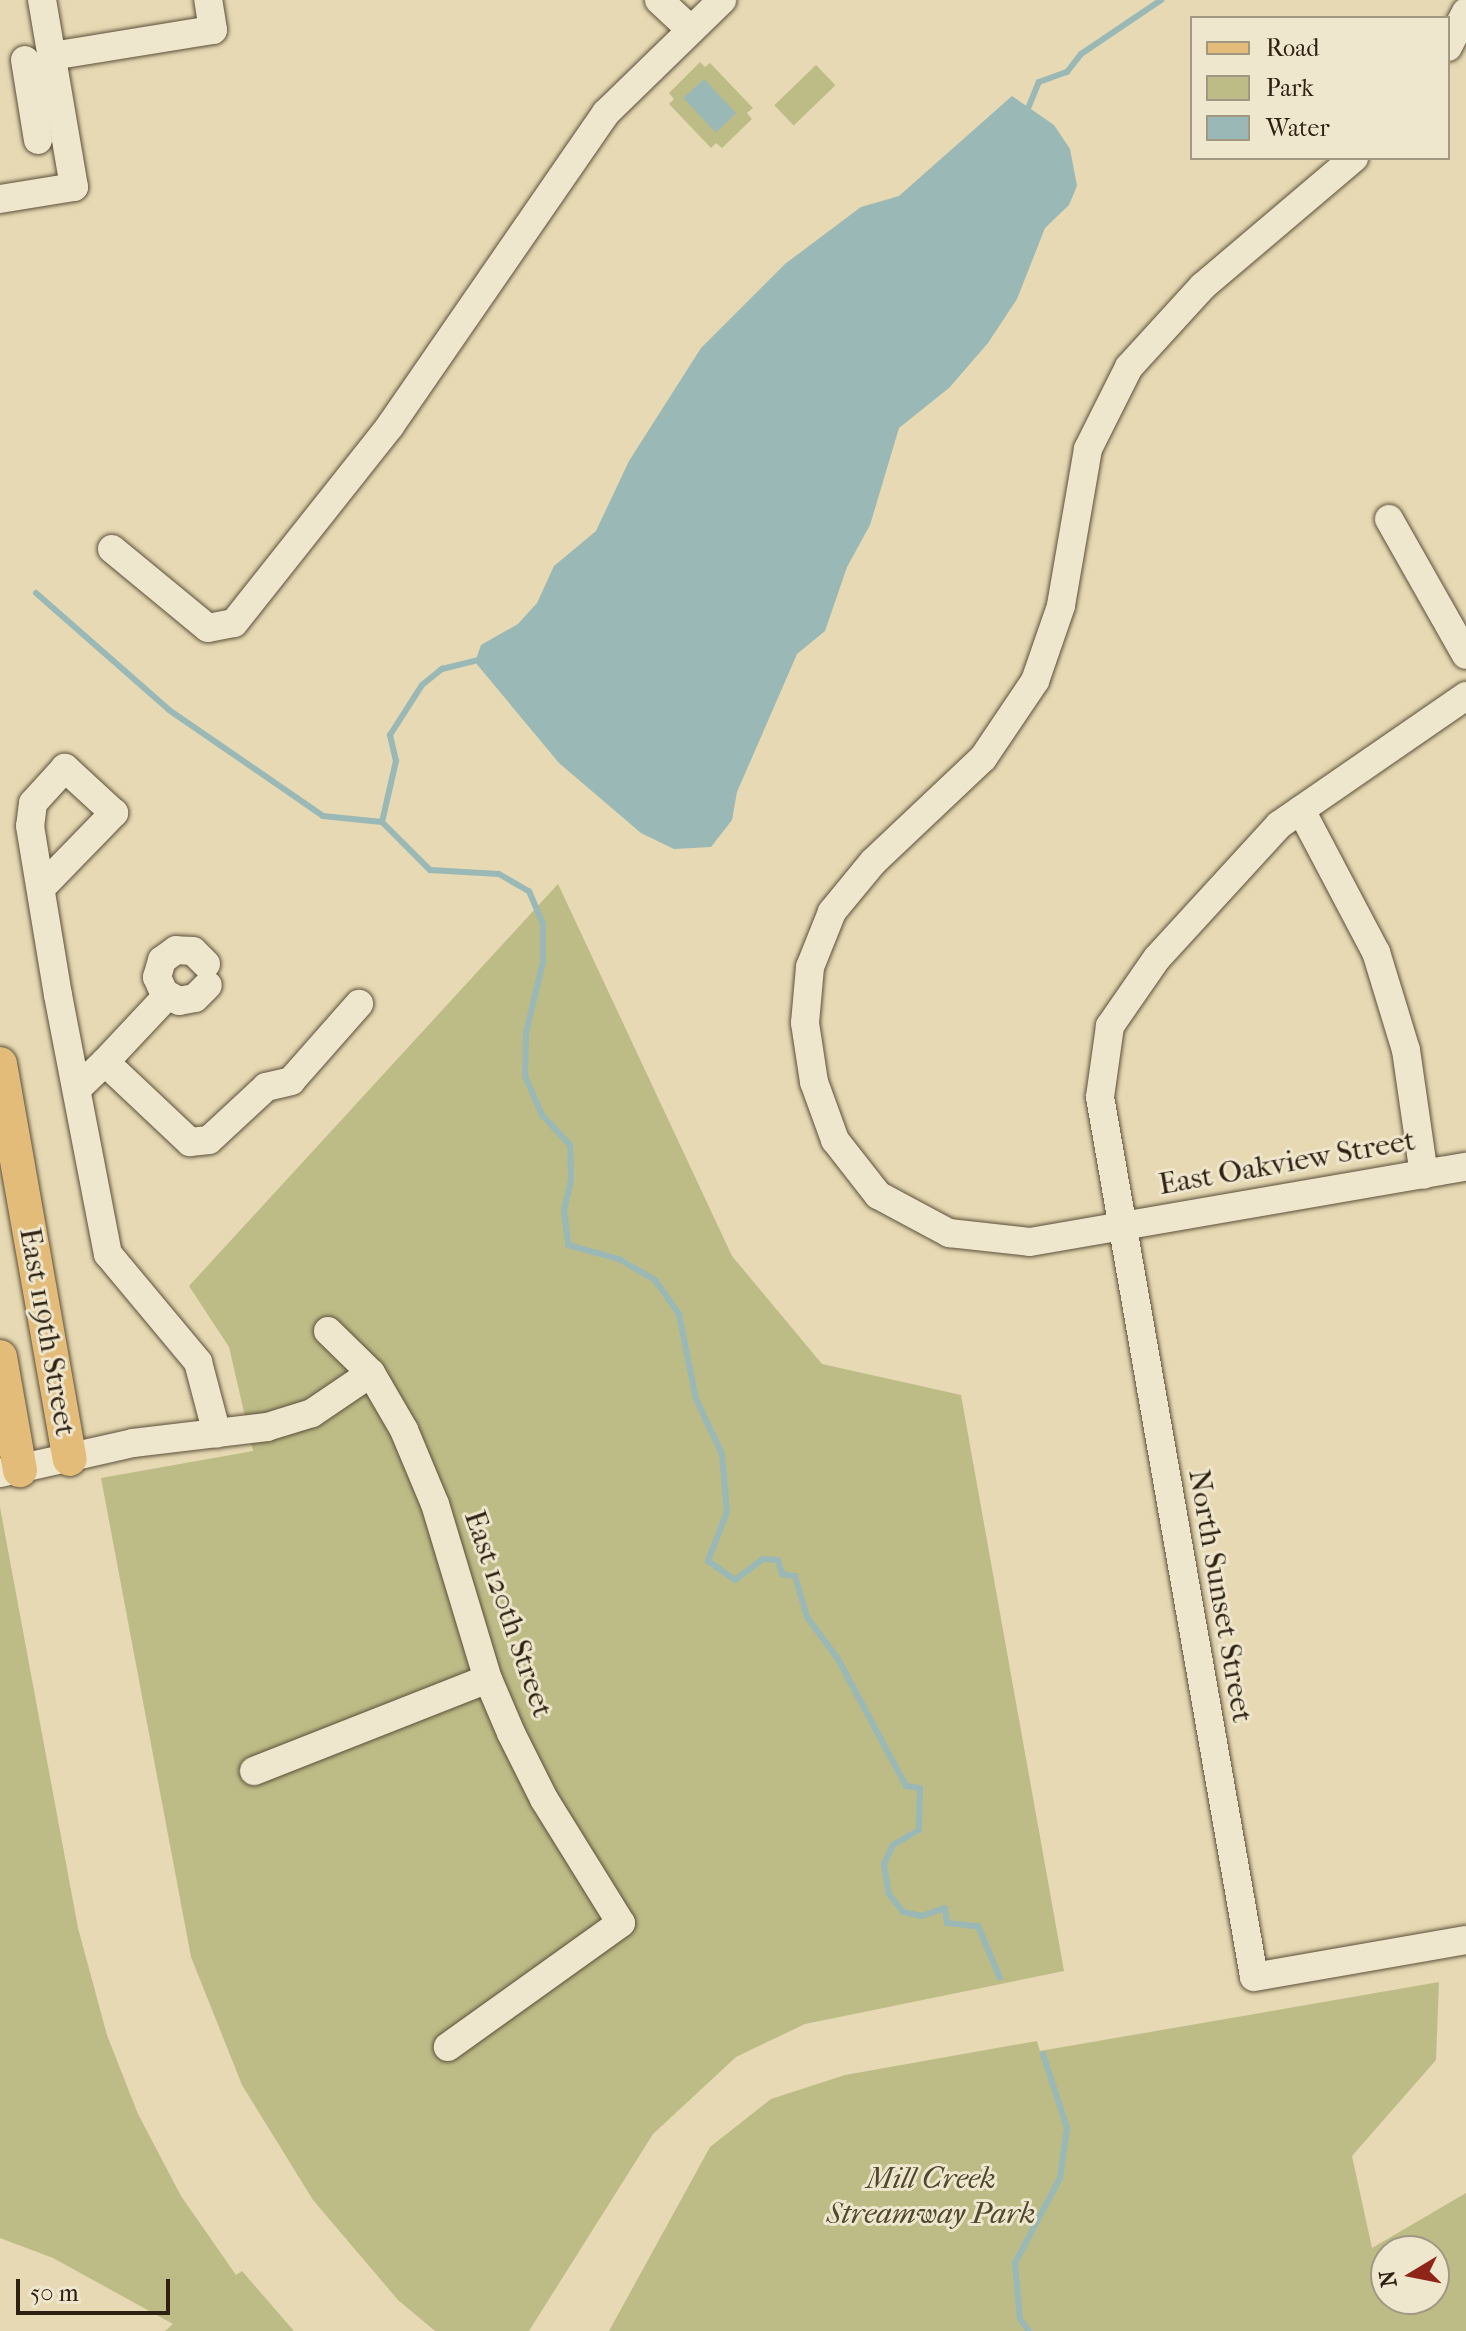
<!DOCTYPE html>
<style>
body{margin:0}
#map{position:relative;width:1466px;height:2331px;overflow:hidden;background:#e6d9b3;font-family:"IM FELL French Canon",serif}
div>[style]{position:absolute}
.green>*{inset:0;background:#bdbc87;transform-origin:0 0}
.water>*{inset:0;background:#99b8b6;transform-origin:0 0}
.stream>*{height:6px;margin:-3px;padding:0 3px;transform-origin:3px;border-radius:3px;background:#99b8b6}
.roads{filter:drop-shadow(0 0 2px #5c4f3a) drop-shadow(0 0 2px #5c4f3a)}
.minor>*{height:28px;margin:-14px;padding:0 14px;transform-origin:14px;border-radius:14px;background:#efe6ce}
.major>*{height:34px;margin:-17px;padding:0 17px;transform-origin:17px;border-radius:17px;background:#e3bc7a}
span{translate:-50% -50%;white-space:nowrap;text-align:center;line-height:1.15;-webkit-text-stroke:6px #efe6ce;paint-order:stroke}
.street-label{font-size:30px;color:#2e2112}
.park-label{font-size:30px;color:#52482f;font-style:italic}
.legend{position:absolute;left:1190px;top:16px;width:260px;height:144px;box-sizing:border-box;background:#efe6ce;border:2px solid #a29783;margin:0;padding:10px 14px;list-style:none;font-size:24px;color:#2e2112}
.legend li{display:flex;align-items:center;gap:16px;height:40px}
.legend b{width:40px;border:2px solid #a29783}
.north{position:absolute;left:1370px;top:2235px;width:80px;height:80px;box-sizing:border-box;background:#efe6ce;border:2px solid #a29783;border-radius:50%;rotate:260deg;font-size:22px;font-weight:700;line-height:32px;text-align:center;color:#2e2112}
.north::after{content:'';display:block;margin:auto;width:28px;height:36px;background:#8f2418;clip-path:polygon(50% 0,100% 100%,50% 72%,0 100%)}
.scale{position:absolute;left:16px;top:2279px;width:154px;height:36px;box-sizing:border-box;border:4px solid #2e2112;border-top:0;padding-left:10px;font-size:24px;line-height:28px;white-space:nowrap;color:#2e2112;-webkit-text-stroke:6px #efe6ce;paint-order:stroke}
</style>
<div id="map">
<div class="green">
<div style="clip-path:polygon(700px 62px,705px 67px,710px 63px,753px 108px,747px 113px,752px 119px,722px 148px,716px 143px,711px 148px,669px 104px,674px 99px,669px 93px)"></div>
<div style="left:816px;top:65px;width:28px;height:58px;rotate:46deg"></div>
<div style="clip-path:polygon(558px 884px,732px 1256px,822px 1364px,961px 1395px,1064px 1971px,805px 2024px,736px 2057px,653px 2134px,529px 2331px,435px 2331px,398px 2300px,313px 2200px,242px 2085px,191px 1957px,101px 1478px,253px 1451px,229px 1347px,189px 1286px)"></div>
<div style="clip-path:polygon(0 1507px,78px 1928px,107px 2035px,138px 2114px,181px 2196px,236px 2275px,242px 2271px,294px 2331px,165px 2331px,173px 2324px,53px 2258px,0 2238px)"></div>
<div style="clip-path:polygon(evenodd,1439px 1982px,1436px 2060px,1352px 2156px,1372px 2248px,1466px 2193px,1466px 2331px,609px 2331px,710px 2147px,771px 2099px,845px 2075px,1037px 2041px,1040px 2051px,1439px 1982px,1386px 2251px,1434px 2251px,1434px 2299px,1386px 2299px,1386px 2251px)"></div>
</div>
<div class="water">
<div style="left:704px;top:79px;width:47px;height:28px;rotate:47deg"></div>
<div style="clip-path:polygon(1012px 96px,1054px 125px,1070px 149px,1077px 186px,1069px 205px,1045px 228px,1017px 299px,988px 343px,949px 388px,899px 428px,870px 525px,847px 567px,825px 631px,797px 654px,737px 792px,732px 820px,711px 847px,674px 849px,641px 833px,559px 763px,475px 662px,481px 645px,518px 624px,537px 603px,554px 566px,596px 531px,629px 461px,701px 348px,785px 264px,861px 207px,899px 196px)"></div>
</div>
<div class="stream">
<div style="left:1027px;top:111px;width:31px;rotate:-68deg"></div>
<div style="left:1039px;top:82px;width:30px;rotate:-20deg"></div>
<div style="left:1067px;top:72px;width:23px;rotate:-52deg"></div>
<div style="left:1081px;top:54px;width:97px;rotate:-34deg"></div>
<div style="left:36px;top:593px;width:177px;rotate:41.3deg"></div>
<div style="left:169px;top:710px;width:187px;rotate:34.5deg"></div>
<div style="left:323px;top:816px;width:59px;rotate:5.8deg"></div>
<div style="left:382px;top:822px;width:68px;rotate:45deg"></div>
<div style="left:430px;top:870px;width:69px;rotate:3.3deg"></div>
<div style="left:499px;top:874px;width:34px;rotate:30deg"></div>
<div style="left:529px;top:891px;width:36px;rotate:67deg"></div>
<div style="left:543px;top:924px;width:38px;rotate:90deg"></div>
<div style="left:543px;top:962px;width:73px;rotate:103.5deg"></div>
<div style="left:526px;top:1033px;width:43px;rotate:91.3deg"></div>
<div style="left:525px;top:1076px;width:43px;rotate:66.4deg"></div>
<div style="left:542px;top:1115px;width:41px;rotate:47deg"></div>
<div style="left:570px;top:1145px;width:35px;rotate:88deg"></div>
<div style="left:571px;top:1180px;width:31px;rotate:103deg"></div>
<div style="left:564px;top:1210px;width:35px;rotate:83deg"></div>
<div style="left:568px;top:1245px;width:53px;rotate:15.4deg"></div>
<div style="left:619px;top:1259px;width:42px;rotate:30.3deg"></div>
<div style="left:655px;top:1280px;width:42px;rotate:54.8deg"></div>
<div style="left:679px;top:1314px;width:87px;rotate:78.7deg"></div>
<div style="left:696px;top:1399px;width:61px;rotate:64.7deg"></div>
<div style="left:722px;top:1454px;width:58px;rotate:85.1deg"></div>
<div style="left:727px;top:1512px;width:53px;rotate:111.2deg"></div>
<div style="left:708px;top:1561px;width:33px;rotate:35deg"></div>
<div style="left:735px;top:1580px;width:35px;rotate:-37deg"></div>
<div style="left:763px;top:1559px;width:15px;rotate:4deg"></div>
<div style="left:778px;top:1560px;width:15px;rotate:74deg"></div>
<div style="left:782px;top:1574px;width:13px;rotate:9deg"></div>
<div style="left:795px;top:1576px;width:43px;rotate:73.7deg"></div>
<div style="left:807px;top:1617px;width:52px;rotate:53.6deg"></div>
<div style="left:838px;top:1659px;width:144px;rotate:61.8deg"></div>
<div style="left:906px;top:1786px;width:14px;rotate:8deg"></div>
<div style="left:920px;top:1788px;width:42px;rotate:91.4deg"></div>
<div style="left:919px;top:1830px;width:30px;rotate:150deg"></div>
<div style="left:893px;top:1845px;width:21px;rotate:115deg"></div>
<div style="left:884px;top:1864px;width:30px;rotate:81deg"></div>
<div style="left:889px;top:1894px;width:23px;rotate:52deg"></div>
<div style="left:903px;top:1912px;width:19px;rotate:12deg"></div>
<div style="left:922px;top:1916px;width:24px;rotate:-19deg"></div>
<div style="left:945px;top:1908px;width:15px;rotate:82deg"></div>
<div style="left:947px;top:1923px;width:31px;rotate:6deg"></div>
<div style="left:978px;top:1926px;width:56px;rotate:67.1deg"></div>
<div style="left:382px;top:822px;width:63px;rotate:-77.1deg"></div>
<div style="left:396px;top:761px;width:27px;rotate:-103deg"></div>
<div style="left:390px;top:735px;width:59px;rotate:-57.4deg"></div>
<div style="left:422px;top:685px;width:26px;rotate:-39deg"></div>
<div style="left:442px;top:669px;width:41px;rotate:-14deg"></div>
<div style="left:1029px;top:2331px;width:15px;rotate:-127deg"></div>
<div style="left:1020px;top:2319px;width:56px;rotate:-95.1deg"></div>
<div style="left:1015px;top:2263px;width:96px;rotate:-62.1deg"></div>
<div style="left:1060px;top:2178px;width:50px;rotate:-82deg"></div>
<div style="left:1067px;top:2128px;width:78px;rotate:-108deg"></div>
</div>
<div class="roads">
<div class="minor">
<div style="left:659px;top:0;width:42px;rotate:43.1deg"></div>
<div style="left:1448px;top:47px;width:39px;rotate:-63deg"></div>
<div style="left:52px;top:56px;width:163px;rotate:-9.2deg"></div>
<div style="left:213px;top:30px;width:30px;rotate:-99deg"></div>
<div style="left:25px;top:60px;width:81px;rotate:80.8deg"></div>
<div style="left:1354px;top:158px;width:198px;rotate:139.7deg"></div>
<div style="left:1203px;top:286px;width:110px;rotate:132.4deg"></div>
<div style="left:1129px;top:367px;width:92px;rotate:116.6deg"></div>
<div style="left:1088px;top:449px;width:159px;rotate:99.8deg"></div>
<div style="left:1061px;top:606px;width:79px;rotate:109.1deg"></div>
<div style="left:1035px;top:681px;width:93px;rotate:124deg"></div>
<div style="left:983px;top:758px;width:151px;rotate:136.6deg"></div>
<div style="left:873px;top:862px;width:65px;rotate:129.4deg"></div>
<div style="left:832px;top:912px;width:59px;rotate:111.8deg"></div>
<div style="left:810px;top:967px;width:56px;rotate:95.1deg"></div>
<div style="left:805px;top:1023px;width:60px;rotate:81.3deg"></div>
<div style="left:814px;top:1082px;width:62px;rotate:70.1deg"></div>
<div style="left:835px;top:1140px;width:70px;rotate:52deg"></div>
<div style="left:878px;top:1195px;width:81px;rotate:28.2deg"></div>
<div style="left:949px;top:1233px;width:81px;rotate:6.3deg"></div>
<div style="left:1030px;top:1242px;width:442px;rotate:-9.8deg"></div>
<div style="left:0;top:199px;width:75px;rotate:-9.2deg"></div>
<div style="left:74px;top:187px;width:190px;rotate:-99.7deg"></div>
<div style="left:1389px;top:519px;width:156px;rotate:60.5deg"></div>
<div style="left:112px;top:549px;width:124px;rotate:39.5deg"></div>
<div style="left:208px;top:628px;width:26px;rotate:-11deg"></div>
<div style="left:234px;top:623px;width:251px;rotate:-51.6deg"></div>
<div style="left:390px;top:426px;width:380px;rotate:-55.4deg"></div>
<div style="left:606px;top:113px;width:162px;rotate:-44.2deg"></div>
<div style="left:1466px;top:696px;width:227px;rotate:145.4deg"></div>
<div style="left:1279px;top:825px;width:180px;rotate:132.5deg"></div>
<div style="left:1157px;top:958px;width:83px;rotate:124.7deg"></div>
<div style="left:1110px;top:1026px;width:72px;rotate:98deg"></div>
<div style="left:1100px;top:1097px;width:893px;rotate:80.07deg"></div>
<div style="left:1254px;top:1977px;width:215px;rotate:-9.9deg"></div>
<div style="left:1301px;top:810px;width:161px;rotate:62.2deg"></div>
<div style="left:1376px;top:952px;width:102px;rotate:73deg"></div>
<div style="left:1406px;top:1050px;width:126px;rotate:81.8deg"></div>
<div style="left:41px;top:888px;width:105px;rotate:-45.8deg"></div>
<div style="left:114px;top:813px;width:67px;rotate:-137.4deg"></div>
<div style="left:65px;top:768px;width:47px;rotate:132.4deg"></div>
<div style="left:33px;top:803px;width:23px;rotate:97deg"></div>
<div style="left:30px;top:826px;width:171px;rotate:80.6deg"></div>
<div style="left:58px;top:995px;width:264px;rotate:79.1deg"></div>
<div style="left:108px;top:1254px;width:141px;rotate:50.2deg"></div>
<div style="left:198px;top:1362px;width:74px;rotate:75.2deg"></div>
<div style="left:206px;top:964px;width:18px;rotate:-135deg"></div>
<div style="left:193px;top:951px;width:17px;rotate:-177deg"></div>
<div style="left:176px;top:950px;width:17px;rotate:144deg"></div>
<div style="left:162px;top:960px;width:18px;rotate:106deg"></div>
<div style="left:157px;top:977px;width:17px;rotate:66deg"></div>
<div style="left:164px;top:993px;width:17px;rotate:28deg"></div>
<div style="left:179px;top:1001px;width:16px;rotate:-11deg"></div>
<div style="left:195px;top:998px;width:18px;rotate:-45deg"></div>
<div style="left:105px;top:1062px;width:92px;rotate:-46.8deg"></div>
<div style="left:78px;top:1088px;width:37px;rotate:-44deg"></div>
<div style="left:105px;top:1062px;width:117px;rotate:43.3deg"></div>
<div style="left:190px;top:1142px;width:19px;rotate:-6deg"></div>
<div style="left:209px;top:1140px;width:78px;rotate:-42.9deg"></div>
<div style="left:266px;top:1087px;width:26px;rotate:-13deg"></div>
<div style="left:291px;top:1081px;width:103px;rotate:-48.6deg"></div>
<div style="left:328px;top:1331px;width:60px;rotate:44.3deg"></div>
<div style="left:371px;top:1373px;width:66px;rotate:59.9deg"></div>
<div style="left:404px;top:1430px;width:80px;rotate:67.3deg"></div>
<div style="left:435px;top:1504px;width:183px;rotate:73.2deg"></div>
<div style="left:488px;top:1679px;width:59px;rotate:66.9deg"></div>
<div style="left:511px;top:1733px;width:74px;rotate:63.4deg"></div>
<div style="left:544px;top:1799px;width:146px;rotate:58.2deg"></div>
<div style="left:621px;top:1923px;width:213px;rotate:144.4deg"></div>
<div style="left:0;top:1473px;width:136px;rotate:-12.7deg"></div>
<div style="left:133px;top:1443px;width:135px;rotate:-6.8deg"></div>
<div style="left:267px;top:1427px;width:47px;rotate:-17.3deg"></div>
<div style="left:312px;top:1413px;width:71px;rotate:-34.1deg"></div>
<div style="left:254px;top:1771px;width:251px;rotate:-21.5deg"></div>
</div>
<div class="major">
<div style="left:0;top:1064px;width:401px;rotate:80deg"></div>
<div style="left:0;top:1357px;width:115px;rotate:80deg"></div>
</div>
</div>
<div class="street-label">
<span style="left:1287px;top:1163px;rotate:-10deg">East Oakview Street</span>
<span style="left:47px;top:1332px;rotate:80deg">East 119th Street</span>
<span style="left:1220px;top:1596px;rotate:80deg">North Sunset Street</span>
<span style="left:508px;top:1614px;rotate:71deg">East 120th Street</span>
</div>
<div class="park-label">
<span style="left:931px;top:2196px">Mill Creek<br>Streamway Park</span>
</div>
<ul class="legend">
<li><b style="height:10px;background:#e3bc7a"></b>Road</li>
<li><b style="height:22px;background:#bdbc87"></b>Park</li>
<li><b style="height:22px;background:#99b8b6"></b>Water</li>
</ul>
<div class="north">N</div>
<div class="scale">50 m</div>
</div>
